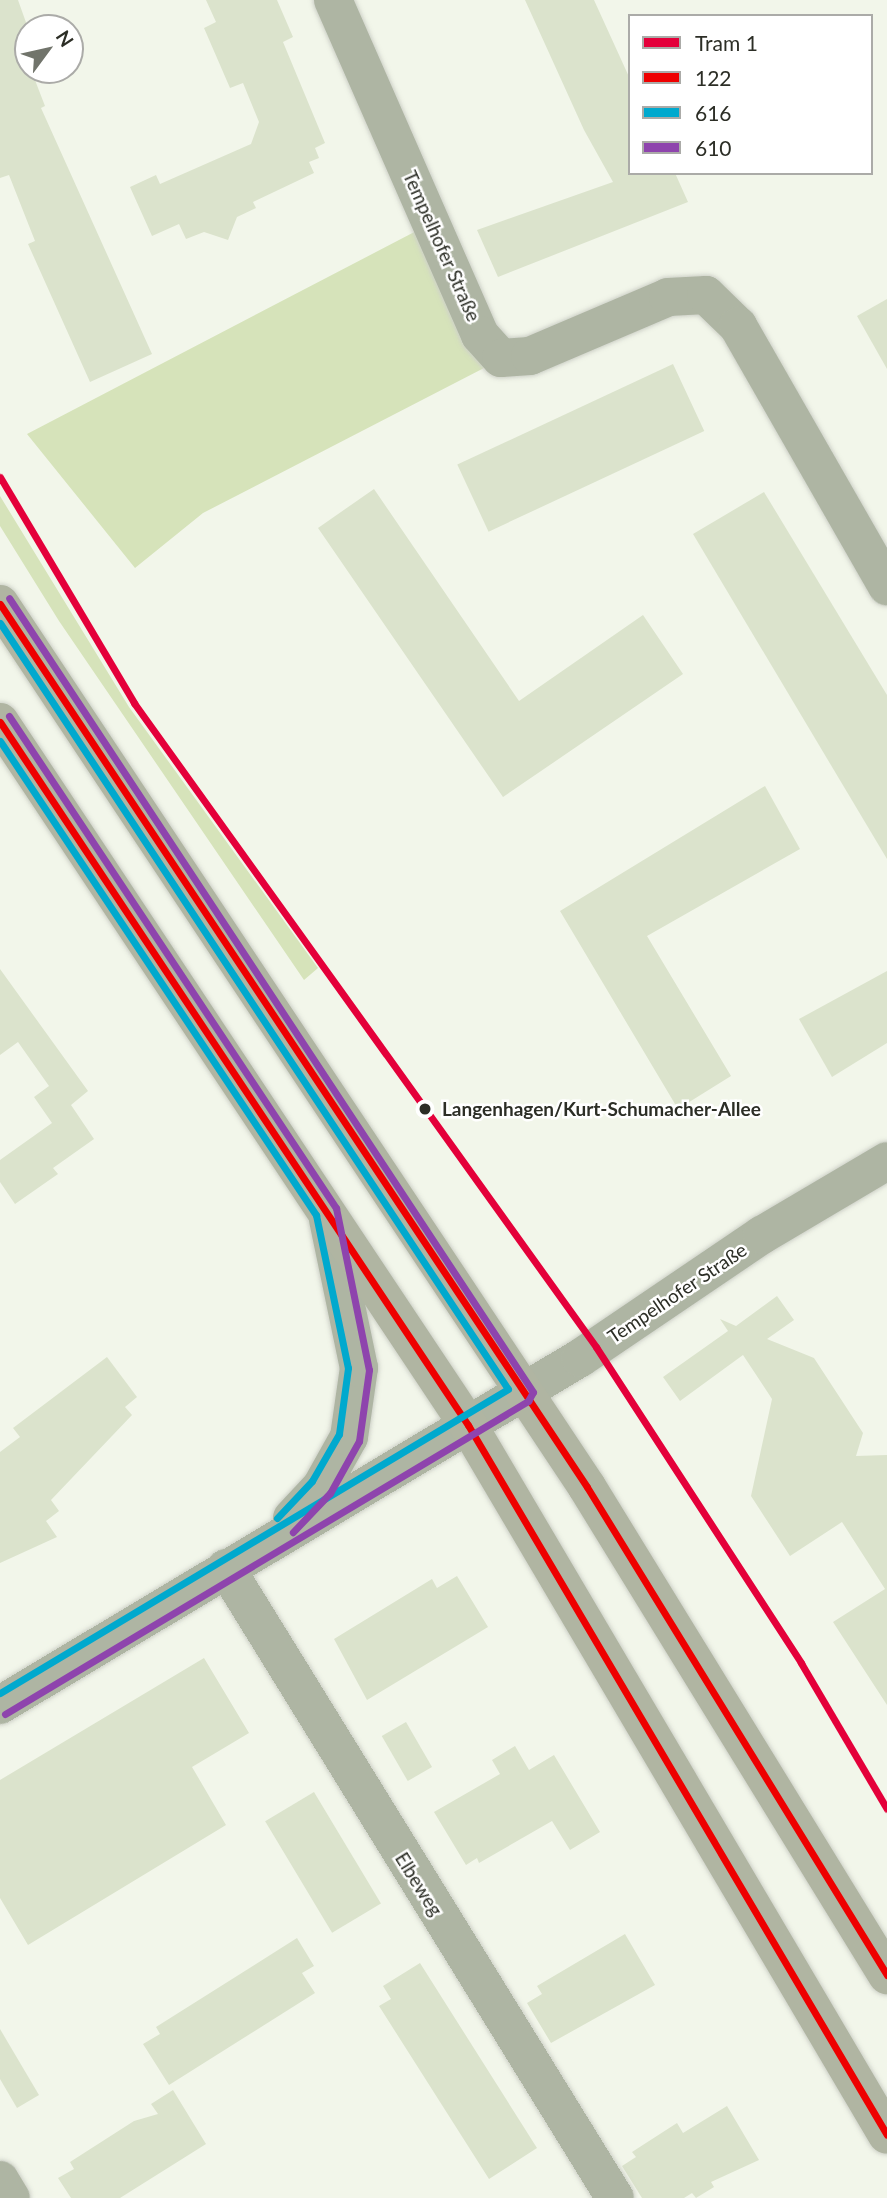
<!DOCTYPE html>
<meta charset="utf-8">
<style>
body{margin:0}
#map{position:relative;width:887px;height:2198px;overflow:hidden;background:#f2f6ea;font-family:Lato,sans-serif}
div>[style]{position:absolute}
.green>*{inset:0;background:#d6e3ba}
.building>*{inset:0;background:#dbe3cc;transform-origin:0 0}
.roads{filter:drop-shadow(0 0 2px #ced1c8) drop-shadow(0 0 2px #ced1c8)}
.minor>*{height:38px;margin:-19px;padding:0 19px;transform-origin:19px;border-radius:19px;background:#aeb5a3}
.major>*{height:38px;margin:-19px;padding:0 19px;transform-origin:19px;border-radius:19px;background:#b0b5a2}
.bus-1>*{height:7px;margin:-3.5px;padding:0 3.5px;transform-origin:3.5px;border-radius:3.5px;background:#e00}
.bus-2>*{height:7px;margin:-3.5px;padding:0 3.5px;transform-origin:3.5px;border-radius:3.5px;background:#00a9ce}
.bus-3>*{height:7px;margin:-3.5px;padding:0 3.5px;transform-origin:3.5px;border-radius:3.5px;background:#8e44ad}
.tram-1>*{height:7px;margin:-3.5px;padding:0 3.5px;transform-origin:3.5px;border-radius:3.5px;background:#e4003a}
.dots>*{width:19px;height:19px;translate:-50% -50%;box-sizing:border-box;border:4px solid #fff;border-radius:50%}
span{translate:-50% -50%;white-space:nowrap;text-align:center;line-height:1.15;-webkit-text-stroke:5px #fff;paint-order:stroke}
.street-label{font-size:19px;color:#2c2e26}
.stop-label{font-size:19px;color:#2c2e26;font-weight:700}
.left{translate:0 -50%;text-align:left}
.legend{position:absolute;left:628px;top:14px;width:245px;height:161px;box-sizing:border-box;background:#fff;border:2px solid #ababa8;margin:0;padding:9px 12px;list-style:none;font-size:21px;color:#2c2e26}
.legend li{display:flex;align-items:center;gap:14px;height:35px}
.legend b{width:35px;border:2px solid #ababa8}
.north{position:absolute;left:14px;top:14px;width:70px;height:70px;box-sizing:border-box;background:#fff;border:2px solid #ababa8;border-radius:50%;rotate:57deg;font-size:19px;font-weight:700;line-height:28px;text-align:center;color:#2c2e26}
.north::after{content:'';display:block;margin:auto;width:24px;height:32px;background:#71746b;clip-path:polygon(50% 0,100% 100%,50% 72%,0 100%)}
</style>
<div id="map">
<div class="green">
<div style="clip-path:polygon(422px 228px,484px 368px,203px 513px,135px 568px,27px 434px)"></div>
<div style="clip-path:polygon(0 496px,129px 707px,318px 968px,304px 980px,59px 621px,0 526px)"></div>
</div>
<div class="building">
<div style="clip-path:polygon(0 0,18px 0,28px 28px,28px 41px,21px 44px,45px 106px,41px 108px,152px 354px,90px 382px,28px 244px,35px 241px,9px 175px,0 178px)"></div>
<div style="clip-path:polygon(206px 0,277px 0,293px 37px,283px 42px,325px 143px,315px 148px,319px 158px,309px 162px,314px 173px,253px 202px,256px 208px,237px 217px,228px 240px,204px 232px,186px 239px,179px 224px,152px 236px,130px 187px,156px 175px,160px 184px,251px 144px,259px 122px,243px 83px,230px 88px,204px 28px,216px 22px)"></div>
<div style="clip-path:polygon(525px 0,594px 0,630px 79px,630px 173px,675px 173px,688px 202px,498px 277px,477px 230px,613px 182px,584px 130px)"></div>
<div style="clip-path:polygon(887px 299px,887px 369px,857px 316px)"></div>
<div style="left:673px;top:364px;width:74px;height:238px;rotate:65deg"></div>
<div style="clip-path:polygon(374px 489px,519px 701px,643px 615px,683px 674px,503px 797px,318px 528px)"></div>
<div style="clip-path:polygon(764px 492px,887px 695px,887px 859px,693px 534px)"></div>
<div style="clip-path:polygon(765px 786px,800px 849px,647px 936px,731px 1076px,678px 1109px,560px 911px)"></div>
<div style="clip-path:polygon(0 969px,88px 1091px,71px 1105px,94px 1139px,53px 1168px,58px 1174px,15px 1204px,0 1182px,0 1160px,52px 1123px,34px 1097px,49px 1086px,18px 1042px,0 1055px)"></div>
<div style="clip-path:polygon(887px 971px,887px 1043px,832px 1077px,799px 1019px)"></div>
<div style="clip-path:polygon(777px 1296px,794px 1320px,767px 1339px,814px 1358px,863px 1433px,856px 1456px,887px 1455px,887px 1705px,833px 1622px,885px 1589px,842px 1522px,790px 1556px,751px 1496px,772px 1399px,743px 1355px,680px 1401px,663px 1377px,728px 1331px,720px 1319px,736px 1326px)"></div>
<div style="clip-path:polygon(107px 1357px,137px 1397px,125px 1407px,132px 1415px,51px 1500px,59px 1511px,46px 1521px,57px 1537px,0 1563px,0 1452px,20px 1437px,13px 1428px)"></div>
<div style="clip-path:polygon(457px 1576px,488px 1627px,367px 1700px,334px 1639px,432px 1579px,437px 1588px)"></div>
<div style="clip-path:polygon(204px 1658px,249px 1733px,192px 1767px,226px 1825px,28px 1945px,0 1898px,0 1780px)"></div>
<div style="left:406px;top:1722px;width:52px;height:28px;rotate:60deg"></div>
<div style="clip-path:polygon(515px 1746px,529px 1770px,554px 1755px,600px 1832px,570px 1850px,552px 1821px,479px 1863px,477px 1858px,466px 1865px,434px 1812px,500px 1774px,492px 1760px)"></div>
<div style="left:314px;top:1792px;width:130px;height:57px;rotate:59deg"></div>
<div style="clip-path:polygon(625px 1934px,655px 1985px,551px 2043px,527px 2003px,542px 1994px,537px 1986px)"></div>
<div style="clip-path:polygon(297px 1938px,314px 1966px,302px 1973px,315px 1993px,169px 2085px,143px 2044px,160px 2034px,156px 2027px)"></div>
<div style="clip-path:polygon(420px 1963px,537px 2148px,489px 2179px,379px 2006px,391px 1999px,383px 1986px)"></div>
<div style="clip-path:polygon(0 2029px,39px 2095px,17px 2108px,0 2079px)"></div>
<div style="clip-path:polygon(173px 2090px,206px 2144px,120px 2198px,71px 2198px,58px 2178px,74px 2169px,70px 2162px,134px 2121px,158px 2114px,151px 2104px)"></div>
<div style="clip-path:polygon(727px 2106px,759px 2160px,711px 2182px,714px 2187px,696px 2198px,692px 2193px,684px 2198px,642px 2198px,622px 2166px,636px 2157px,632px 2152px,677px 2123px,683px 2133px)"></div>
</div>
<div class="roads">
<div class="minor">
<div style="left:333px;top:0;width:366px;rotate:66.3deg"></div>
<div style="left:480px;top:335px;width:31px;rotate:48deg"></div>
<div style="left:501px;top:358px;width:29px;rotate:-4deg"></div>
<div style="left:530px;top:356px;width:150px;rotate:-23.1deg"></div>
<div style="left:668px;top:297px;width:38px;rotate:-3deg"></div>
<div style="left:706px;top:295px;width:45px;rotate:44.1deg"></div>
<div style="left:738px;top:326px;width:300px;rotate:60.2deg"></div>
<div style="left:292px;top:1518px;width:42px;rotate:-46.9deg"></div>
<div style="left:321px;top:1487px;width:57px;rotate:-60.8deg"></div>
<div style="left:349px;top:1437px;width:70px;rotate:-81.8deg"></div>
<div style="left:359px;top:1368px;width:152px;rotate:-101.8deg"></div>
<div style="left:226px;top:1568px;width:740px;rotate:58.31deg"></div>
<div style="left:0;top:1705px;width:676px;rotate:-30.89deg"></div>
<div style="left:580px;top:1358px;width:220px;rotate:-34.1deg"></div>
<div style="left:762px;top:1235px;width:145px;rotate:-30.6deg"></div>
<div style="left:0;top:2180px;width:21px;rotate:59deg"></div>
</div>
<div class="major">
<div style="left:0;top:604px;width:1060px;rotate:56.38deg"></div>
<div style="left:587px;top:1487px;width:573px;rotate:58.42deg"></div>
<div style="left:0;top:722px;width:845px;rotate:56.35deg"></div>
<div style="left:468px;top:1425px;width:824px;rotate:59.45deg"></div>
</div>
</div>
<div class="bus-1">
<div style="left:0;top:604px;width:1060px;rotate:56.38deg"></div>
<div style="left:587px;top:1487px;width:573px;rotate:58.42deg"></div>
<div style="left:0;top:722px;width:845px;rotate:56.35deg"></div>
<div style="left:468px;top:1425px;width:824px;rotate:59.45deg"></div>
</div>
<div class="bus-2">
<div style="left:0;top:623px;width:919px;rotate:56.45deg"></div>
<div style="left:508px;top:1389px;width:592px;rotate:149.1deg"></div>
<div style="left:0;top:741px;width:570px;rotate:56.31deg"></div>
<div style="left:316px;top:1215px;width:156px;rotate:78.2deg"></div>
<div style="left:348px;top:1368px;width:67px;rotate:97.8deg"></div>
<div style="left:339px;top:1434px;width:54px;rotate:119.9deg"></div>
<div style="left:312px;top:1481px;width:51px;rotate:133.4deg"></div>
</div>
<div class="bus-3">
<div style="left:9px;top:716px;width:591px;rotate:56.39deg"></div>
<div style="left:336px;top:1208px;width:165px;rotate:78.5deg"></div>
<div style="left:369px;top:1370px;width:72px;rotate:98deg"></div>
<div style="left:359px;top:1441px;width:60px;rotate:119.1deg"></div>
<div style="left:330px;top:1493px;width:54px;rotate:133.5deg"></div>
<div style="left:5px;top:1714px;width:610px;rotate:-30.9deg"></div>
<div style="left:528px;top:1401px;width:10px;rotate:-61deg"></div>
<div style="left:533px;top:1392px;width:951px;rotate:-123.42deg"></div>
</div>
<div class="tram-1">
<div style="left:0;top:477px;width:263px;rotate:59.3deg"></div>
<div style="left:134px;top:703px;width:793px;rotate:54.34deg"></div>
<div style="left:596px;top:1347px;width:377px;rotate:57deg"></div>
<div style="left:801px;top:1663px;width:169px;rotate:59.5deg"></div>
</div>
<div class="dots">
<div style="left:425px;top:1109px;background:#2c2e26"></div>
</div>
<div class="street-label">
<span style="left:442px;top:246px;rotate:66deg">Tempelhofer Straße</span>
<span style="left:677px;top:1293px;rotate:-34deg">Tempelhofer Straße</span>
<span style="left:419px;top:1884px;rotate:58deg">Elbeweg</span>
</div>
<div class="stop-label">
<span class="left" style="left:442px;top:1109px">Langenhagen/Kurt-Schumacher-Allee</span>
</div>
<ul class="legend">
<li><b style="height:9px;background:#e4003a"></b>Tram 1</li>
<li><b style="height:9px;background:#e00"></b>122</li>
<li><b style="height:9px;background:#00a9ce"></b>616</li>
<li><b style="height:9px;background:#8e44ad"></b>610</li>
</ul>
<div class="north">N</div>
</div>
